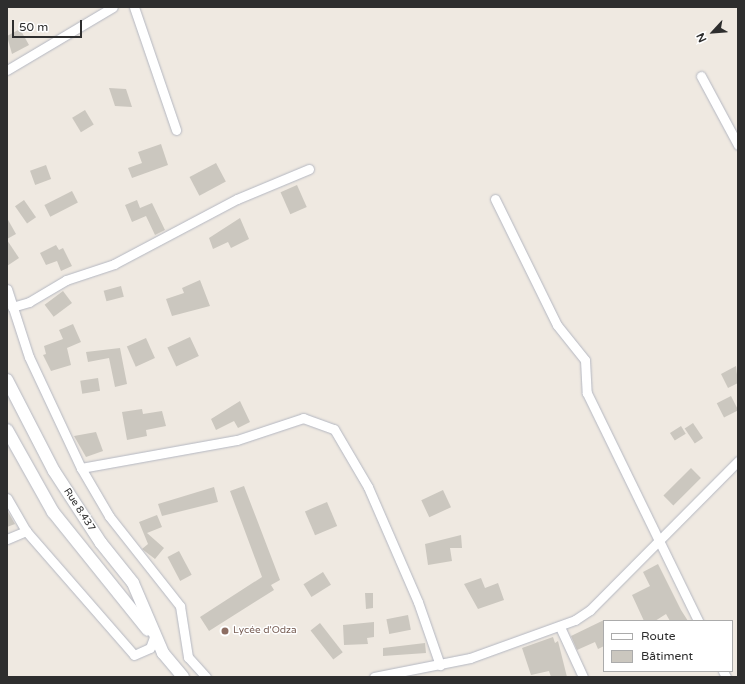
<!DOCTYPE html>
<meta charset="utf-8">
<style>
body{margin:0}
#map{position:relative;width:745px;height:684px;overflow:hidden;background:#efe9e1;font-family:"Varela Round",sans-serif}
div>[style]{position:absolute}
.building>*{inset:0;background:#cbc7bf;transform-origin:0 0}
.roads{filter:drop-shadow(0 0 1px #b4b7c1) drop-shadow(0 0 1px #b4b7c1)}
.street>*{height:9px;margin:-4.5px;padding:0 4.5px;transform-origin:4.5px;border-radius:4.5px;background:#fff}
.secondary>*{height:12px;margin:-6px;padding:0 6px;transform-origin:6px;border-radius:6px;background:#fff}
.dots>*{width:11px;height:11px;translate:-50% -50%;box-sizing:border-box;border:2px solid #fff;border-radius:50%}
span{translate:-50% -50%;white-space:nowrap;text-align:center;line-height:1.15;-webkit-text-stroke:3px #fff;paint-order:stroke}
.street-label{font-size:10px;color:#2e2e2e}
.education-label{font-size:10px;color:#785e54}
.left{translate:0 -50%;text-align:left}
.frame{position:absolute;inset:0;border:8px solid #2e2e2e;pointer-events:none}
.legend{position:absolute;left:603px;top:620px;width:130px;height:52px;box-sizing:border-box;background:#fff;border:1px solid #ababab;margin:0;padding:5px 7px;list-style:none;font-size:12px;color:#2e2e2e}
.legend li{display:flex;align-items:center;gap:8px;height:20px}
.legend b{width:20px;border:1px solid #ababab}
.north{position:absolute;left:693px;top:12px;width:40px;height:40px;-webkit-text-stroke:3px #fff;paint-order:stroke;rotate:244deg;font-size:11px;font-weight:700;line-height:16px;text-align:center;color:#2e2e2e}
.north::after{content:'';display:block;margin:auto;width:14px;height:18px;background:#2e2e2e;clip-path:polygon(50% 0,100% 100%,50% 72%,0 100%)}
.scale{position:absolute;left:12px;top:20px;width:70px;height:18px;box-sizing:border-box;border:2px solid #2e2e2e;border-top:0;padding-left:5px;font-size:12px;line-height:14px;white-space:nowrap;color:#2e2e2e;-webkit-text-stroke:3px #fff;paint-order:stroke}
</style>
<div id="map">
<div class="building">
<div style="clip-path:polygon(20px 29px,29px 45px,12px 54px,7px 36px)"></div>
<div style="clip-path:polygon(109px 88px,126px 89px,132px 107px,115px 106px)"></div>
<div style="left:85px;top:110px;width:17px;height:15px;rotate:59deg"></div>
<div style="clip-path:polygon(161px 144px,168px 165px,132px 178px,128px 168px,142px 163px,138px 152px)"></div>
<div style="left:216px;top:163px;width:21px;height:30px;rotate:62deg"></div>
<div style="left:46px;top:165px;width:15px;height:17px;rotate:70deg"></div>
<div style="left:297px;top:185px;width:24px;height:18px;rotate:66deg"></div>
<div style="left:72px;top:191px;width:13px;height:31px;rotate:63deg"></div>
<div style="left:24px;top:200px;width:21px;height:11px;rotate:55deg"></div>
<div style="clip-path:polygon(137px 200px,140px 208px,152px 203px,165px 230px,155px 235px,146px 216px,132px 222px,125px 205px)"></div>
<div style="clip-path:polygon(7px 218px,16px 234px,7px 239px)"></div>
<div style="clip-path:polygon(240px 218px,249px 239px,231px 248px,228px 242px,213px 249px,209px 238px)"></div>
<div style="clip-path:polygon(7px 240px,19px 258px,7px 266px)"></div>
<div style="clip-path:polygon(56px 245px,59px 250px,63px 248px,72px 266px,61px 271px,57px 261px,46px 265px,40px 253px)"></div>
<div style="clip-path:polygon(200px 280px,210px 306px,172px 316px,166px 299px,184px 293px,182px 288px)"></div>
<div style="left:121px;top:286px;width:11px;height:18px;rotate:75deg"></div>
<div style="left:63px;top:291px;width:15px;height:23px;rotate:53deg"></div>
<div style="clip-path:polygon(73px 324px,81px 342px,67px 348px,71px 365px,51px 371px,43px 355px,46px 354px,44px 346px,63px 339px,59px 330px)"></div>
<div style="left:190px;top:337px;width:21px;height:25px;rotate:65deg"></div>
<div style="left:146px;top:338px;width:22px;height:21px;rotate:66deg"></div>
<div style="clip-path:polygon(120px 348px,127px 384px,115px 387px,109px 358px,88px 362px,86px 352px)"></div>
<div style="clip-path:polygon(736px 366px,738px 383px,728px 388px,721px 374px)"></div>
<div style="left:98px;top:378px;width:13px;height:18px;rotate:81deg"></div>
<div style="left:731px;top:396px;width:16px;height:16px;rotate:63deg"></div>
<div style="clip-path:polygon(240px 401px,250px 422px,238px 428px,234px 421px,216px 430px,211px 419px)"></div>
<div style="clip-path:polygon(142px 409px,143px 414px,162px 411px,166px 426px,146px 430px,147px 436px,127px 440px,122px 412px)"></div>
<div style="left:693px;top:423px;width:18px;height:10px;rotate:56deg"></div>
<div style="left:681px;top:426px;width:9px;height:13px;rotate:58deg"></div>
<div style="clip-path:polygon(96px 432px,103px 451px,86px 457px,74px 436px)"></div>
<div style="left:691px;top:468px;width:14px;height:39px;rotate:45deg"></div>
<div style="clip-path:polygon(244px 486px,280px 580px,271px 585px,274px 590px,209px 631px,200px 617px,262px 577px,230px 491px)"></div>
<div style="clip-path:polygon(214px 487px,218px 502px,162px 516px,158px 504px)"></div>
<div style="left:443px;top:490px;width:19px;height:24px;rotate:65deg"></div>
<div style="left:327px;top:502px;width:26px;height:24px;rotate:67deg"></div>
<div style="clip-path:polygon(7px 510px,15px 524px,7px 527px)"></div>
<div style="clip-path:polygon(157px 515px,162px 527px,147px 533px,164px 548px,155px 559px,142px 549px,148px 544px,139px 522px)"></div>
<div style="clip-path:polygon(461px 535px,462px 548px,450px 548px,452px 561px,428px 565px,425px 544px)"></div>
<div style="left:179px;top:551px;width:27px;height:13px;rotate:62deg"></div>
<div style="clip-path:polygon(658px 564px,681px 610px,688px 621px,670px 621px,666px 614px,655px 621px,644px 621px,632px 595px,650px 586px,643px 572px)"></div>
<div style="left:323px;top:572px;width:15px;height:23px;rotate:58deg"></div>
<div style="clip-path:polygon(481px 578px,485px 588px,498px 583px,504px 600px,478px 609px,464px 584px)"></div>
<div style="clip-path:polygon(365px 593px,373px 593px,373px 608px,366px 609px)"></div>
<div style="left:408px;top:615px;width:15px;height:22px;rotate:79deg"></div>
<div style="clip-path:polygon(604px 620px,604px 646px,598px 649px,595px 642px,577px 650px,571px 636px)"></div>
<div style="clip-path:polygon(374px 622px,374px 637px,367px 638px,368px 644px,344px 645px,343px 625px)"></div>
<div style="left:320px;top:623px;width:37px;height:12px;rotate:52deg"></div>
<div style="clip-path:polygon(553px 637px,555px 643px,558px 641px,567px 677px,551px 677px,549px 671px,531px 675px,522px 648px)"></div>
<div style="clip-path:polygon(425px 643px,426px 653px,383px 656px,383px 648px)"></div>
</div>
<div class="roads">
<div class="street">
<div style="left:134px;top:7px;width:130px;rotate:71.1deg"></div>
<div style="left:7px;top:70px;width:123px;rotate:-30.7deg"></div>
<div style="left:701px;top:76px;width:78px;rotate:61.8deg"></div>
<div style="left:495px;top:199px;width:140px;rotate:63.8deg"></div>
<div style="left:557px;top:325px;width:45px;rotate:51.3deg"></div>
<div style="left:585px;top:360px;width:33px;rotate:87deg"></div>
<div style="left:587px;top:393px;width:254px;rotate:64deg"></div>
<div style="left:7px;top:289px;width:71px;rotate:72.1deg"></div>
<div style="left:29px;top:357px;width:123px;rotate:64.9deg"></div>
<div style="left:81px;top:468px;width:56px;rotate:59.7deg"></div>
<div style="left:109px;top:516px;width:115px;rotate:51.7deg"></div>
<div style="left:180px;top:606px;width:52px;rotate:81.1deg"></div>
<div style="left:188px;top:657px;width:27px;rotate:48deg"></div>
<div style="left:12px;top:307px;width:18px;rotate:-16deg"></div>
<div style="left:29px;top:302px;width:43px;rotate:-30.7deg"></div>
<div style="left:66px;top:280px;width:51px;rotate:-18.4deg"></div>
<div style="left:114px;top:264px;width:139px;rotate:-27.9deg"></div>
<div style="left:237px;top:199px;width:78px;rotate:-22.6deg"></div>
<div style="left:81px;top:468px;width:158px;rotate:-10.2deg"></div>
<div style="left:237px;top:440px;width:70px;rotate:-18.4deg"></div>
<div style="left:303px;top:418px;width:33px;rotate:20deg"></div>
<div style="left:334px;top:429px;width:67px;rotate:59.6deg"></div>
<div style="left:368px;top:487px;width:125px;rotate:66.5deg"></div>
<div style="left:418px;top:602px;width:67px;rotate:70.8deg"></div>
<div style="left:7px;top:498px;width:38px;rotate:60deg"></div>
<div style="left:26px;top:531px;width:164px;rotate:48.9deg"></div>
<div style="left:134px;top:655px;width:17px;rotate:-24deg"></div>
<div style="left:150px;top:648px;width:12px;rotate:-70deg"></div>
<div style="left:7px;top:539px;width:21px;rotate:-23deg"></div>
<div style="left:560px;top:627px;width:55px;rotate:65.3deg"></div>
<div style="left:723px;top:671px;width:7px;rotate:63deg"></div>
<div style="left:374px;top:677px;width:98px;rotate:-11.2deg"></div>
<div style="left:470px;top:658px;width:112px;rotate:-19.9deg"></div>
<div style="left:575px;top:620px;width:18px;rotate:-34deg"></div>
<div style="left:590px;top:610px;width:210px;rotate:-45.2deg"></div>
</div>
<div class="secondary">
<div style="left:7px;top:380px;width:102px;rotate:62.7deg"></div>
<div style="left:54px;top:471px;width:86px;rotate:56.9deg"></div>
<div style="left:101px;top:543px;width:51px;rotate:51.3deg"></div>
<div style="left:133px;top:583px;width:76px;rotate:66.8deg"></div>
<div style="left:163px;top:653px;width:31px;rotate:50deg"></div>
<div style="left:7px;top:430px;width:94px;rotate:60.7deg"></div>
<div style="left:53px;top:512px;width:151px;rotate:51.2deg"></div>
</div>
</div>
<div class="dots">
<div style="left:225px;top:631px;background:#8d6e63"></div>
</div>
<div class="street-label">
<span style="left:79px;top:510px;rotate:57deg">Rue 8.437</span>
</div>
<div class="education-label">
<span class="left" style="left:233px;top:631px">Lycée d'Odza</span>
</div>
<div class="frame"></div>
<ul class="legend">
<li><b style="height:5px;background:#fff"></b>Route</li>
<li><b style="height:11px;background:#cbc7bf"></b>Bâtiment</li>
</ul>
<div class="north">N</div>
<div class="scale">50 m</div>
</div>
